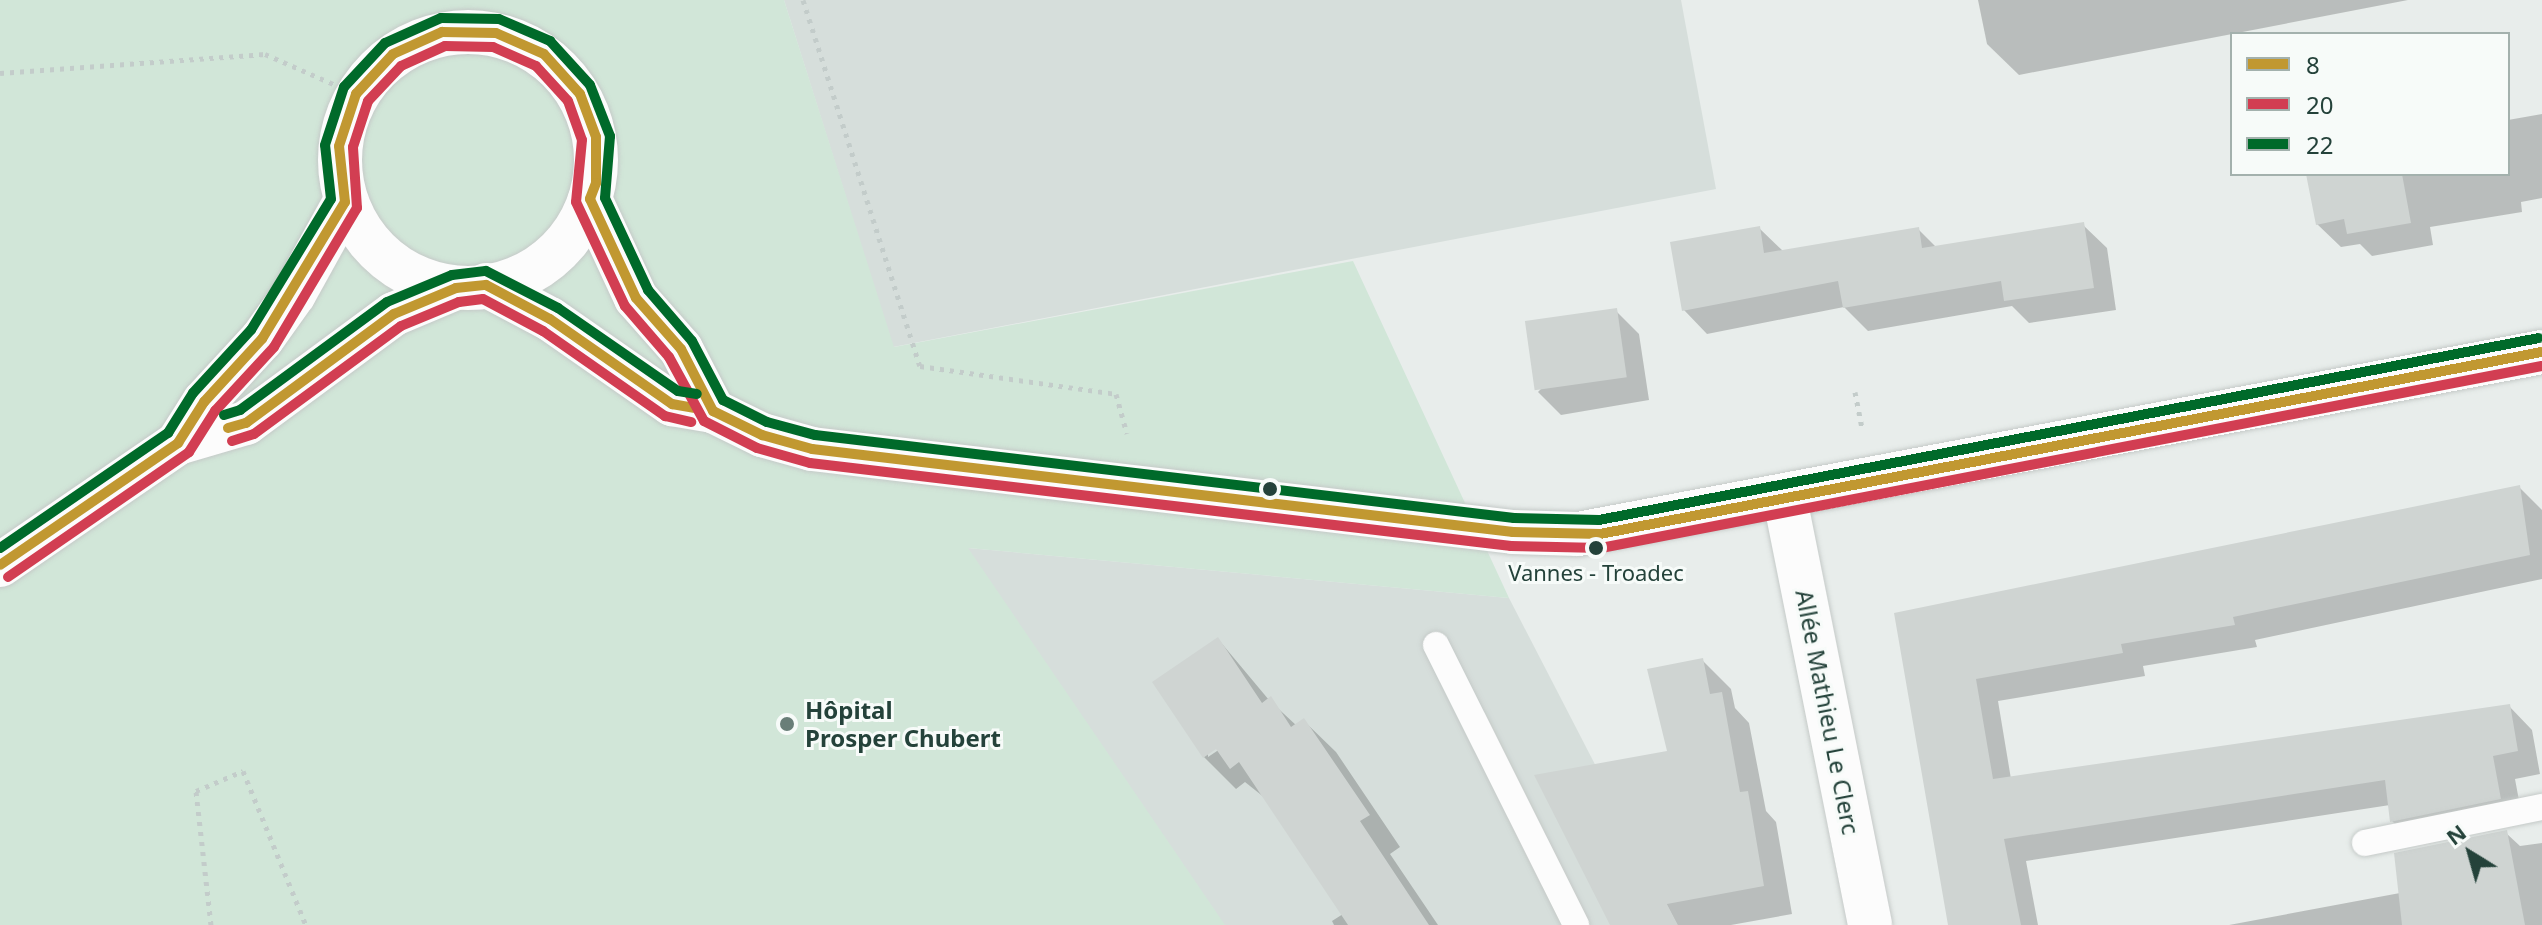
<!DOCTYPE html>
<meta charset="utf-8">
<style>
body{margin:0}
#map{position:relative;width:2542px;height:925px;overflow:hidden;background:#e8edeb;font-family:"Noto Sans",sans-serif}
div>[style]{position:absolute}
.built>*{inset:0;background:#d6dedb}
.green>*{inset:0;background:#d1e6d8}
.shadow>*{inset:0;background:#0003}
.building>*{inset:0;background:#cfd4d2;transform-origin:0 0}
.path>*{height:5px;margin-top:-2.5px;transform-origin:0;background:repeating-linear-gradient(90deg,#c3ccca 0 4px,transparent 0 10px)}
.roads{filter:drop-shadow(0 0 2px #c5cac8) drop-shadow(0 0 2px #c5cac8)}
.service>*{height:26px;margin:-13px;padding:0 13px;transform-origin:13px;border-radius:13px;background:#fcfcfc}
.minor>*{height:44px;margin:-22px;padding:0 22px;transform-origin:22px;border-radius:22px;background:#fcfcfc}
.tertiary>*{height:44px;margin:-22px;padding:0 22px;transform-origin:22px;border-radius:22px;background:#fcfcfc}
.tertiary>.ring{margin:-22px;padding:0;box-sizing:content-box;background:none;border:44px solid #fcfcfc;border-radius:50%}
.bus-1>*{height:10px;margin:-5px;padding:0 5px;transform-origin:5px;border-radius:5px;background:#c19831}
.bus-2>*{height:10px;margin:-5px;padding:0 5px;transform-origin:5px;border-radius:5px;background:#d23e52}
.bus-3>*{height:10px;margin:-5px;padding:0 5px;transform-origin:5px;border-radius:5px;background:#006a2a}
.dots>*{width:22px;height:22px;translate:-50% -50%;box-sizing:border-box;border:4px solid #f7fbf9;border-radius:50%}
span{translate:-50% -50%;white-space:nowrap;text-align:center;line-height:1.15;-webkit-text-stroke:6px #f7fbf9;paint-order:stroke}
.bus-label{font-size:22px;color:#24423a}
.poi-label{font-size:24px;color:#24423a;font-weight:700}
.left{translate:0 -50%;text-align:left}
.street-label{font-size:24px;color:#24423a}
.legend{position:absolute;left:2230px;top:32px;width:280px;height:144px;box-sizing:border-box;background:#f7fbf9;border:2px solid #a3b1ad;margin:0;padding:10px 14px;list-style:none;font-size:24px;color:#24423a}
.legend li{display:flex;align-items:center;gap:16px;height:40px}
.legend b{width:40px;border:2px solid #a3b1ad}
.north{position:absolute;left:2430px;top:813px;width:80px;height:80px;-webkit-text-stroke:6px #f7fbf9;paint-order:stroke;rotate:323deg;font-size:22px;font-weight:700;line-height:32px;text-align:center;color:#24423a}
.north::after{content:'';display:block;margin:auto;width:28px;height:36px;background:#24423a;clip-path:polygon(50% 0,100% 100%,50% 72%,0 100%)}
</style>
<div id="map">
<div class="built">
<div style="clip-path:polygon(784px 0,1681px 0,1716px 189px,893px 347px)"></div>
<div style="clip-path:polygon(968px 548px,1509px 598px,1678px 925px,0 925px)"></div>
</div>
<div class="green">
<div style="clip-path:polygon(0 0,784px 0,894px 347px,1353px 261px,1509px 598px,968px 548px,1225px 925px,0 925px)"></div>
</div>
<div class="shadow">
<div style="clip-path:polygon(1978px 0,2408px 0,2019px 75px,1987px 44px)"></div>
<div style="clip-path:polygon(2542px 114px,2542px 198px,2521px 202px,2522px 212px,2430px 227px,2433px 245px,2372px 256px,2360px 244px,2341px 247px,2317px 224px,2308px 174px,2508px 174px,2508px 120px)"></div>
<div style="clip-path:polygon(2083px 225px,2107px 248px,2116px 310px,2029px 323px,2012px 306px,1868px 331px,1844px 307px,1707px 334px,1684px 310px,1759px 228px,1783px 251px,1918px 229px,1937px 248px)"></div>
<div style="clip-path:polygon(1616px 311px,1639px 334px,1649px 400px,1561px 415px,1538px 392px)"></div>
<div style="clip-path:polygon(2519px 487px,2542px 510px,2542px 579px,2255px 640px,2257px 647px,2143px 666px,2145px 676px,1998px 701px,2011px 779px,2509px 706px,2532px 730px,2540px 774px,2515px 779px,2523px 822px,2415px 844px,2392px 821px,2390px 805px,2026px 861px,2038px 925px,1951px 925px,1896px 615px)"></div>
<div style="clip-path:polygon(evenodd,1218px 639px,1269px 700px,1297px 726px,1304px 721px,1336px 752px,1400px 847px,1390px 854px,1438px 925px,1334px 925px,1332px 921px,1343px 914px,1265px 798px,1245px 782px,1236px 789px,1204px 757px,1218px 639px,1223px 742px,1226px 745px,1208px 757px,1208px 752px,1223px 742px)"></div>
<div style="clip-path:polygon(1703px 661px,1731px 689px,1735px 708px,1749px 723px,1766px 811px,1776px 822px,1792px 914px,1731px 925px,1612px 925px)"></div>
<div style="clip-path:polygon(2506px 833px,2520px 846px,2542px 843px,2542px 925px,2229px 925px,2400px 893px)"></div>
</div>
<div class="building">
<div style="clip-path:polygon(2306px 174px,2402px 174px,2411px 223px,2347px 234px,2344px 219px,2316px 225px)"></div>
<div style="clip-path:polygon(2084px 222px,2094px 288px,2004px 301px,2001px 281px,1843px 308px,1838px 281px,1682px 311px,1670px 242px,1760px 226px,1764px 253px,1919px 227px,1922px 248px)"></div>
<div style="left:1617px;top:308px;width:70px;height:93px;rotate:82deg"></div>
<div style="clip-path:polygon(2520px 485px,2530px 555px,2233px 617px,2235px 625px,2121px 644px,2123px 653px,1976px 679px,1993px 779px,2510px 704px,2518px 751px,2493px 756px,2501px 799px,2390px 822px,2385px 780px,2004px 839px,2021px 925px,1948px 925px,1894px 613px)"></div>
<div style="clip-path:polygon(1218px 637px,1262px 703px,1271px 696px,1291px 727px,1304px 718px,1370px 815px,1360px 821px,1429px 925px,1348px 925px,1239px 762px,1230px 769px,1216px 749px,1203px 758px,1152px 682px)"></div>
<div style="clip-path:polygon(1703px 658px,1710px 694px,1722px 692px,1740px 792px,1748px 791px,1764px 886px,1667px 904px,1678px 925px,1610px 925px,1534px 775px,1667px 751px,1647px 669px)"></div>
<div style="clip-path:polygon(2507px 830px,2525px 925px,2402px 925px,2394px 853px)"></div>
</div>
<div class="path">
<div style="left:803px;top:0;width:384px;rotate:72.3deg"></div>
<div style="left:920px;top:366px;width:198px;rotate:8.1deg"></div>
<div style="left:1116px;top:394px;width:41px;rotate:74.6deg"></div>
<div style="left:0;top:73px;width:266px;rotate:-4.1deg"></div>
<div style="left:265px;top:54px;width:99px;rotate:23.7deg"></div>
<div style="left:1855px;top:392px;width:38px;rotate:79deg"></div>
<div style="left:211px;top:925px;width:135px;rotate:-96.4deg"></div>
<div style="left:196px;top:791px;width:51px;rotate:-23.1deg"></div>
<div style="left:243px;top:771px;width:166px;rotate:67.8deg"></div>
</div>
<div class="roads">
<div class="service">
<div style="left:1436px;top:645px;width:313px;rotate:63.4deg"></div>
<div style="left:2365px;top:843px;width:181px;rotate:-11.5deg"></div>
</div>
<div class="minor">
<div style="left:1785px;top:499px;width:434px;rotate:78.7deg"></div>
</div>
<div class="tertiary">
<div class="ring" style="left:340px;top:32px;width:212px;height:212px"></div>
<div style="left:590px;top:199px;width:109px;rotate:65.1deg"></div>
<div style="left:636px;top:298px;width:68px;rotate:48.6deg"></div>
<div style="left:681px;top:349px;width:70px;rotate:62.7deg"></div>
<div style="left:486px;top:285px;width:72px;rotate:28deg"></div>
<div style="left:550px;top:319px;width:149px;rotate:34.9deg"></div>
<div style="left:672px;top:404px;width:42px;rotate:9.7deg"></div>
<div style="left:713px;top:411px;width:55px;rotate:26.1deg"></div>
<div style="left:762px;top:435px;width:52px;rotate:15.6deg"></div>
<div style="left:812px;top:449px;width:706px;rotate:6.75deg"></div>
<div style="left:1513px;top:532px;width:65px;rotate:1.8deg"></div>
<div style="left:1578px;top:534px;width:981px;rotate:-10.69deg"></div>
<div style="left:178px;top:443px;width:49px;rotate:-57.6deg"></div>
<div style="left:204px;top:402px;width:86px;rotate:-47.4deg"></div>
<div style="left:262px;top:339px;width:55px;rotate:-54.6deg"></div>
<div style="left:294px;top:294px;width:105px;rotate:-61deg"></div>
<div style="left:0;top:565px;width:216px;rotate:-34.4deg"></div>
<div style="left:178px;top:443px;width:71px;rotate:-16.4deg"></div>
<div style="left:246px;top:423px;width:184px;rotate:-36.4deg"></div>
<div style="left:394px;top:314px;width:67px;rotate:-22.8deg"></div>
</div>
</div>
<div class="bus-1">
<div style="left:228px;top:428px;width:19px;rotate:-16deg"></div>
<div style="left:246px;top:423px;width:184px;rotate:-36.4deg"></div>
<div style="left:394px;top:314px;width:67px;rotate:-22.8deg"></div>
<div style="left:456px;top:288px;width:30px;rotate:-6deg"></div>
<div style="left:486px;top:285px;width:72px;rotate:28deg"></div>
<div style="left:550px;top:319px;width:149px;rotate:34.9deg"></div>
<div style="left:672px;top:404px;width:22px;rotate:10deg"></div>
<div style="left:0;top:565px;width:216px;rotate:-34.4deg"></div>
<div style="left:178px;top:443px;width:49px;rotate:-57.6deg"></div>
<div style="left:204px;top:402px;width:86px;rotate:-47.4deg"></div>
<div style="left:262px;top:339px;width:160px;rotate:-58.8deg"></div>
<div style="left:345px;top:202px;width:56px;rotate:-96.1deg"></div>
<div style="left:339px;top:146px;width:55px;rotate:-71.9deg"></div>
<div style="left:356px;top:94px;width:54px;rotate:-47.2deg"></div>
<div style="left:393px;top:54px;width:54px;rotate:-24.2deg"></div>
<div style="left:442px;top:32px;width:54px;rotate:1.1deg"></div>
<div style="left:496px;top:33px;width:52px;rotate:23.6deg"></div>
<div style="left:544px;top:54px;width:54px;rotate:48deg"></div>
<div style="left:580px;top:94px;width:46px;rotate:69.6deg"></div>
<div style="left:596px;top:137px;width:46px;rotate:90deg"></div>
<div style="left:596px;top:183px;width:17px;rotate:111deg"></div>
<div style="left:590px;top:199px;width:109px;rotate:65.1deg"></div>
<div style="left:636px;top:298px;width:68px;rotate:48.6deg"></div>
<div style="left:681px;top:349px;width:70px;rotate:62.7deg"></div>
<div style="left:713px;top:411px;width:55px;rotate:26.1deg"></div>
<div style="left:762px;top:435px;width:52px;rotate:15.6deg"></div>
<div style="left:812px;top:449px;width:706px;rotate:6.75deg"></div>
<div style="left:1513px;top:532px;width:87px;rotate:1.3deg"></div>
<div style="left:1600px;top:534px;width:959px;rotate:-10.94deg"></div>
</div>
<div class="bus-2">
<div style="left:232px;top:441px;width:23px;rotate:-18deg"></div>
<div style="left:254px;top:434px;width:182px;rotate:-36.3deg"></div>
<div style="left:401px;top:326px;width:63px;rotate:-22.5deg"></div>
<div style="left:459px;top:302px;width:24px;rotate:-7deg"></div>
<div style="left:483px;top:299px;width:68px;rotate:28.1deg"></div>
<div style="left:543px;top:331px;width:149px;rotate:34.9deg"></div>
<div style="left:665px;top:416px;width:27px;rotate:13deg"></div>
<div style="left:8px;top:577px;width:220px;rotate:-34.6deg"></div>
<div style="left:189px;top:452px;width:49px;rotate:-57.6deg"></div>
<div style="left:215px;top:411px;width:87px;rotate:-47.3deg"></div>
<div style="left:274px;top:347px;width:162px;rotate:-59.2deg"></div>
<div style="left:357px;top:208px;width:61px;rotate:-93.8deg"></div>
<div style="left:353px;top:147px;width:48px;rotate:-71.9deg"></div>
<div style="left:368px;top:101px;width:48px;rotate:-46.7deg"></div>
<div style="left:401px;top:66px;width:48px;rotate:-24.4deg"></div>
<div style="left:445px;top:46px;width:48px;rotate:1.2deg"></div>
<div style="left:493px;top:47px;width:47px;rotate:23.8deg"></div>
<div style="left:536px;top:66px;width:47px;rotate:47.6deg"></div>
<div style="left:568px;top:101px;width:41px;rotate:70.3deg"></div>
<div style="left:582px;top:140px;width:62px;rotate:95.5deg"></div>
<div style="left:576px;top:202px;width:115px;rotate:64.8deg"></div>
<div style="left:625px;top:306px;width:67px;rotate:49.2deg"></div>
<div style="left:669px;top:357px;width:73px;rotate:61.3deg"></div>
<div style="left:704px;top:421px;width:59px;rotate:27deg"></div>
<div style="left:757px;top:448px;width:55px;rotate:15.8deg"></div>
<div style="left:810px;top:463px;width:706px;rotate:6.75deg"></div>
<div style="left:1511px;top:546px;width:90px;rotate:1.3deg"></div>
<div style="left:1601px;top:548px;width:958px;rotate:-10.95deg"></div>
</div>
<div class="bus-3">
<div style="left:224px;top:415px;width:17px;rotate:-17deg"></div>
<div style="left:240px;top:410px;width:182px;rotate:-36.3deg"></div>
<div style="left:387px;top:302px;width:70px;rotate:-22.6deg"></div>
<div style="left:452px;top:275px;width:34px;rotate:-7deg"></div>
<div style="left:486px;top:271px;width:81px;rotate:27.2deg"></div>
<div style="left:558px;top:308px;width:146px;rotate:34.7deg"></div>
<div style="left:678px;top:391px;width:19px;rotate:9deg"></div>
<div style="left:0;top:548px;width:204px;rotate:-34.4deg"></div>
<div style="left:168px;top:433px;width:47px;rotate:-58deg"></div>
<div style="left:193px;top:393px;width:86px;rotate:-47.4deg"></div>
<div style="left:251px;top:330px;width:153px;rotate:-58.6deg"></div>
<div style="left:331px;top:199px;width:54px;rotate:-96.3deg"></div>
<div style="left:325px;top:145px;width:61px;rotate:-71.9deg"></div>
<div style="left:344px;top:87px;width:60px;rotate:-47deg"></div>
<div style="left:385px;top:43px;width:61px;rotate:-24.1deg"></div>
<div style="left:441px;top:18px;width:58px;rotate:1deg"></div>
<div style="left:499px;top:19px;width:56px;rotate:23.3deg"></div>
<div style="left:550px;top:41px;width:59px;rotate:47.7deg"></div>
<div style="left:590px;top:85px;width:55px;rotate:68.6deg"></div>
<div style="left:610px;top:136px;width:62px;rotate:94.6deg"></div>
<div style="left:605px;top:198px;width:102px;rotate:64.9deg"></div>
<div style="left:648px;top:290px;width:67px;rotate:49.2deg"></div>
<div style="left:692px;top:341px;width:67px;rotate:62.3deg"></div>
<div style="left:723px;top:400px;width:49px;rotate:26.6deg"></div>
<div style="left:767px;top:422px;width:50px;rotate:15.2deg"></div>
<div style="left:815px;top:435px;width:704px;rotate:6.77deg"></div>
<div style="left:1514px;top:518px;width:85px;rotate:1.3deg"></div>
<div style="left:1599px;top:520px;width:957px;rotate:-10.96deg"></div>
</div>
<div class="dots">
<div style="left:1270px;top:489px;background:#24423a"></div>
<div style="left:1596px;top:548px;background:#24423a"></div>
<div style="left:787px;top:724px;background:#697e78"></div>
</div>
<div class="bus-label">
<span style="left:1596px;top:573px">Vannes - Troadec</span>
</div>
<div class="poi-label">
<span class="left" style="left:805px;top:724px">Hôpital<br>Prosper Chubert</span>
</div>
<div class="street-label">
<span style="left:1828px;top:712px;rotate:79deg">Allée Mathieu Le Clerc</span>
</div>
<ul class="legend">
<li><b style="height:10px;background:#c19831"></b>8</li>
<li><b style="height:10px;background:#d23e52"></b>20</li>
<li><b style="height:10px;background:#006a2a"></b>22</li>
</ul>
<div class="north">N</div>
</div>
